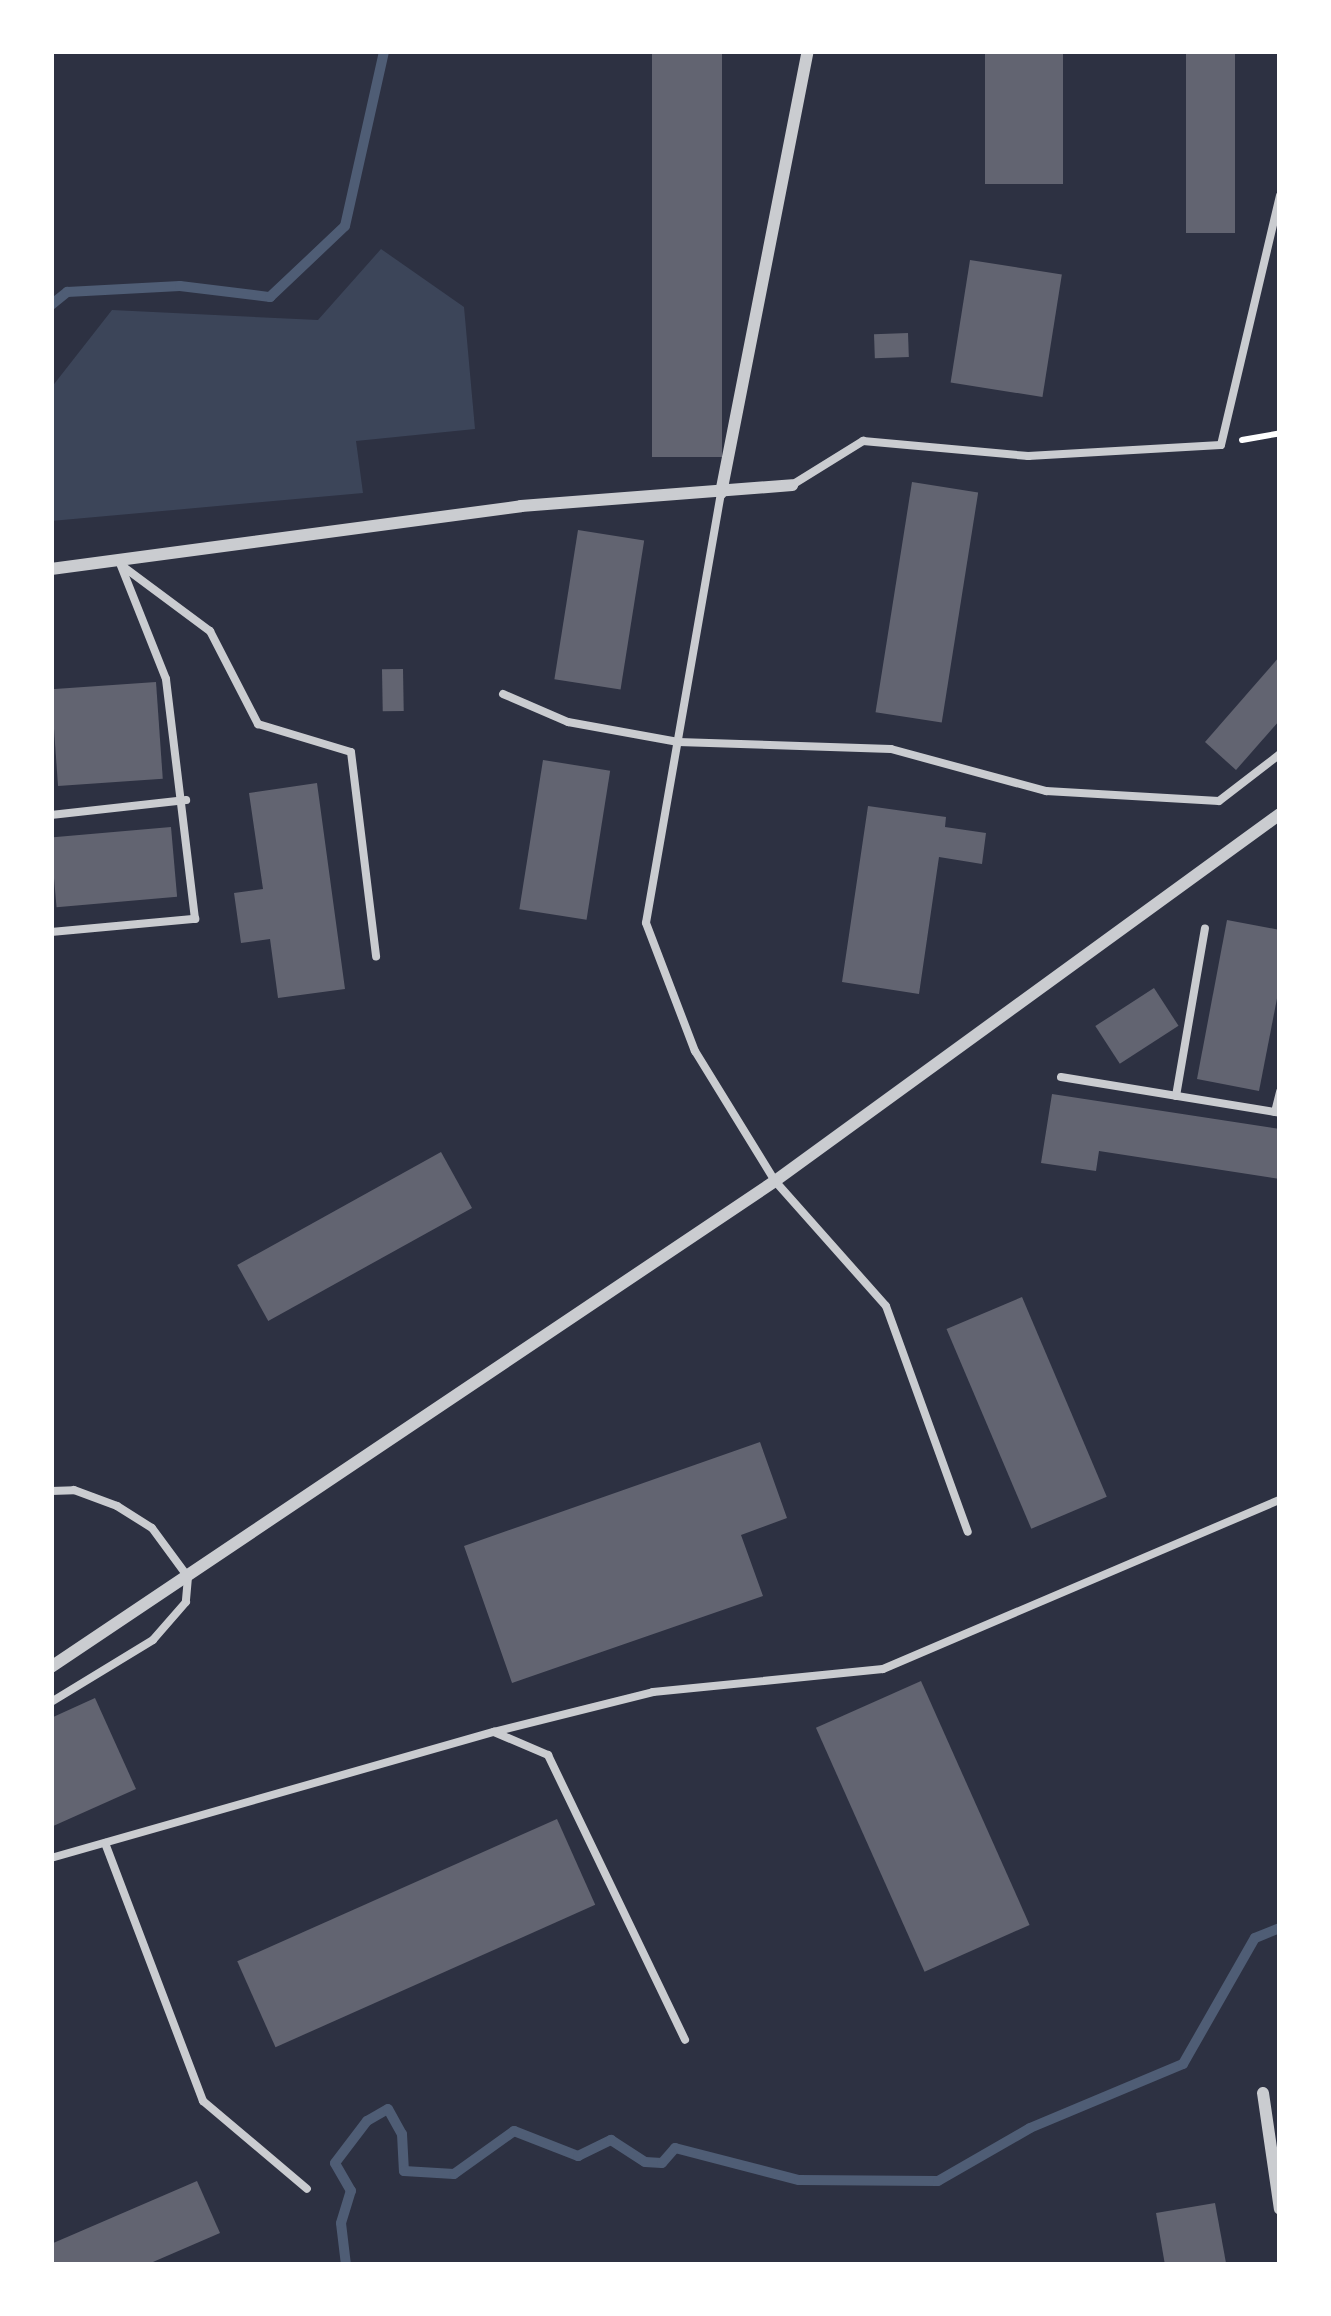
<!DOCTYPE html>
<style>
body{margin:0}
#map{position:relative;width:1331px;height:2316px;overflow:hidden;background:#2d3142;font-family:"DejaVu Sans",sans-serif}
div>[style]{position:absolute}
.green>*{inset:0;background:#3c4559}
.stream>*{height:10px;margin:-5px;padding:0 5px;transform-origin:5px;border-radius:5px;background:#4f5d75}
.building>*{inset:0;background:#626471;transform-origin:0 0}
.path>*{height:6px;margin:-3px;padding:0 3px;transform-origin:3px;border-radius:3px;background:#fff}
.service>*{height:8px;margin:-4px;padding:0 4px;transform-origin:4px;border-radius:4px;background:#caccd0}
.minor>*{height:12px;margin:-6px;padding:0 6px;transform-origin:6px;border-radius:6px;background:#caccd0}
span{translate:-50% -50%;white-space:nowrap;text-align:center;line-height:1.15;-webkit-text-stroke:9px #fff;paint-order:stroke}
.frame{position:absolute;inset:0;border:54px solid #fff;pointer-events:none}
</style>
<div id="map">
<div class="green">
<div style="clip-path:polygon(381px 249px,464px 307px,475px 429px,356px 441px,363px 493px,51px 521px,51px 388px,112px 310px,318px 320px)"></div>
</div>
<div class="stream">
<div style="left:51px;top:305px;width:21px;rotate:-39deg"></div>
<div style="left:67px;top:292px;width:113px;rotate:-3deg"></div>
<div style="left:180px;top:286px;width:91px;rotate:7deg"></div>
<div style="left:270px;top:297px;width:103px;rotate:-43.4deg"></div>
<div style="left:345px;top:226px;width:179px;rotate:-77.4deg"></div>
<div style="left:346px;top:2265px;width:42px;rotate:-96.8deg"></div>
<div style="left:341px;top:2223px;width:34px;rotate:-73deg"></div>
<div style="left:351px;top:2191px;width:32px;rotate:-120deg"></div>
<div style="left:335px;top:2163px;width:53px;rotate:-52.7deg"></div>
<div style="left:367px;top:2121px;width:24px;rotate:-30deg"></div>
<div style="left:388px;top:2109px;width:29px;rotate:61deg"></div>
<div style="left:402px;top:2134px;width:37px;rotate:87deg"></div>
<div style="left:404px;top:2171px;width:50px;rotate:3.4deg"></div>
<div style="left:454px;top:2174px;width:74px;rotate:-35.6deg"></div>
<div style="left:514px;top:2131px;width:69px;rotate:21.3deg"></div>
<div style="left:578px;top:2156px;width:37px;rotate:-26deg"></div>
<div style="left:611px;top:2140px;width:40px;rotate:32.9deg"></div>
<div style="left:645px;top:2162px;width:17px;rotate:3deg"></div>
<div style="left:662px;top:2163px;width:20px;rotate:-49deg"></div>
<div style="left:675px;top:2148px;width:128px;rotate:14.5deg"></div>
<div style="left:799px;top:2180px;width:139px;rotate:0.4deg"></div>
<div style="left:938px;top:2181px;width:106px;rotate:-29.9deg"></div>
<div style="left:1030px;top:2128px;width:166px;rotate:-22.7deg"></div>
<div style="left:1183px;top:2064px;width:145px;rotate:-60.3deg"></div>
<div style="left:1255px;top:1938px;width:27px;rotate:-22deg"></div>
</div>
<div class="building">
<div style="left:652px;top:51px;width:70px;height:406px"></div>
<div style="left:985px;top:51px;width:78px;height:133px"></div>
<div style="left:1186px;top:51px;width:49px;height:182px"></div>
<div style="left:970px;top:260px;width:93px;height:124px;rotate:9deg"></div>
<div style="left:908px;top:333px;width:24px;height:34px;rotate:88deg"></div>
<div style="left:912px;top:482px;width:67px;height:233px;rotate:9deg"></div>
<div style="left:578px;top:530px;width:67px;height:151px;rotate:9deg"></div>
<div style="clip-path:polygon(1280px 656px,1280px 720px,1236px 770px,1205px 742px)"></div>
<div style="left:403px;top:669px;width:42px;height:21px;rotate:89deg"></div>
<div style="left:156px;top:682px;width:97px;height:105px;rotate:86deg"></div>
<div style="left:543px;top:760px;width:68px;height:151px;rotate:9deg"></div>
<div style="clip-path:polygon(317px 783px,345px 989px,278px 998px,270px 939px,241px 943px,234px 893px,263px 889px,249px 793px)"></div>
<div style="clip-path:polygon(868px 806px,946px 817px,945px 827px,986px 833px,982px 864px,939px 857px,919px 994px,842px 982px)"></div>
<div style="left:171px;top:827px;width:70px;height:121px;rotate:85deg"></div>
<div style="clip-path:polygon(1227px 920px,1280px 930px,1280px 983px,1259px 1091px,1197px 1079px)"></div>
<div style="left:1154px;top:988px;width:45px;height:70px;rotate:57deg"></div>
<div style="clip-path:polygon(1052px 1094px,1280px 1129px,1280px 1179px,1099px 1151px,1096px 1171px,1041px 1163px)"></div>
<div style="left:441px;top:1152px;width:64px;height:233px;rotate:61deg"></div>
<div style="left:1022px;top:1297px;width:217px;height:82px;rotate:67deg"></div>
<div style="clip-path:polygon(760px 1442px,787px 1518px,741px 1535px,763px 1596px,512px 1683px,464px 1546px)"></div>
<div style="left:921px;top:1681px;width:267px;height:115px;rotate:66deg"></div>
<div style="clip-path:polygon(95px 1698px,136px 1789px,51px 1827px,51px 1718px)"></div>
<div style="left:557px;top:1819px;width:94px;height:350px;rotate:66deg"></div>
<div style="clip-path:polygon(197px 2181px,220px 2233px,146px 2265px,51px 2265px,51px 2244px)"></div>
<div style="clip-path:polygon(1215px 2203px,1226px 2263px,1165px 2265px,1156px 2213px)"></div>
</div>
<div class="path">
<div style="left:1242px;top:440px;width:39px;rotate:-10deg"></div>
</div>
<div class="service">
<div style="left:792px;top:485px;width:84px;rotate:-31.8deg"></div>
<div style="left:863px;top:441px;width:166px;rotate:5.2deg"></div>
<div style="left:1028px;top:456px;width:193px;rotate:-3.3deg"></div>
<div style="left:1221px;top:445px;width:256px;rotate:-76.7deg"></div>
<div style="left:721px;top:493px;width:436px;rotate:99.9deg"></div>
<div style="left:646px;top:923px;width:137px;rotate:69.1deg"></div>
<div style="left:695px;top:1051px;width:153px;rotate:58.4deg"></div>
<div style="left:775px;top:1181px;width:167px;rotate:48.4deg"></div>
<div style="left:886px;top:1306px;width:240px;rotate:70.1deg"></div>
<div style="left:121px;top:565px;width:111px;rotate:36.6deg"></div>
<div style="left:210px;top:631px;width:105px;rotate:62.7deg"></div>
<div style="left:258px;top:724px;width:97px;rotate:16.8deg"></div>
<div style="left:351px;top:752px;width:206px;rotate:83deg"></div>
<div style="left:503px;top:694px;width:71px;rotate:23.3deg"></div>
<div style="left:568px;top:722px;width:112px;rotate:10.3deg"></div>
<div style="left:678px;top:742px;width:213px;rotate:1.9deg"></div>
<div style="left:891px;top:749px;width:161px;rotate:15.2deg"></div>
<div style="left:1046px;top:791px;width:173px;rotate:3.3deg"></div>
<div style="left:1219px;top:801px;width:77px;rotate:-37.6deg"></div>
<div style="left:51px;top:815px;width:136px;rotate:-6.3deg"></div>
<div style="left:51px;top:932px;width:145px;rotate:-5.2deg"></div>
<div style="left:195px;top:919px;width:242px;rotate:-96.9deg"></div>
<div style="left:166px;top:679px;width:122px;rotate:-111.7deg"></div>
<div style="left:1061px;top:1077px;width:222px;rotate:9.3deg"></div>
<div style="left:1176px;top:1096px;width:170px;rotate:-80.2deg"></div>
<div style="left:1275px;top:1112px;width:21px;rotate:-76deg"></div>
<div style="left:51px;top:1491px;width:23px;rotate:-2deg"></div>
<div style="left:74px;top:1490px;width:46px;rotate:20.4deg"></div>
<div style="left:117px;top:1506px;width:41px;rotate:32.2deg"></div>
<div style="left:152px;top:1528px;width:61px;rotate:53.7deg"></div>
<div style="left:188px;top:1577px;width:25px;rotate:95deg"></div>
<div style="left:186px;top:1602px;width:50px;rotate:131deg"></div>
<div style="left:153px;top:1640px;width:119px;rotate:148.7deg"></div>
<div style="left:494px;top:1732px;width:164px;rotate:-14.1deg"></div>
<div style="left:653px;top:1692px;width:231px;rotate:-5.7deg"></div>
<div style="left:883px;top:1669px;width:431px;rotate:-23.1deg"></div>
<div style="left:105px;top:1843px;width:276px;rotate:69.2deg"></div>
<div style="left:203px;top:2101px;width:136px;rotate:40.2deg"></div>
<div style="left:51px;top:1858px;width:461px;rotate:-15.9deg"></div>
<div style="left:494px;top:1732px;width:59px;rotate:23.1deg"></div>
<div style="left:548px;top:1755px;width:316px;rotate:64.3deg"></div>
</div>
<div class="minor">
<div style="left:721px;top:493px;width:450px;rotate:-78.9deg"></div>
<div style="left:51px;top:569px;width:474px;rotate:-7.6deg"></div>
<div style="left:521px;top:506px;width:272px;rotate:-4.4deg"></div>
<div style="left:51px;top:1667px;width:872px;rotate:-33.87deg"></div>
<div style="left:775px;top:1181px;width:624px;rotate:-36.01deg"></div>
<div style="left:1263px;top:2093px;width:117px;rotate:81.7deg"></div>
</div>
<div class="frame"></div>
</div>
